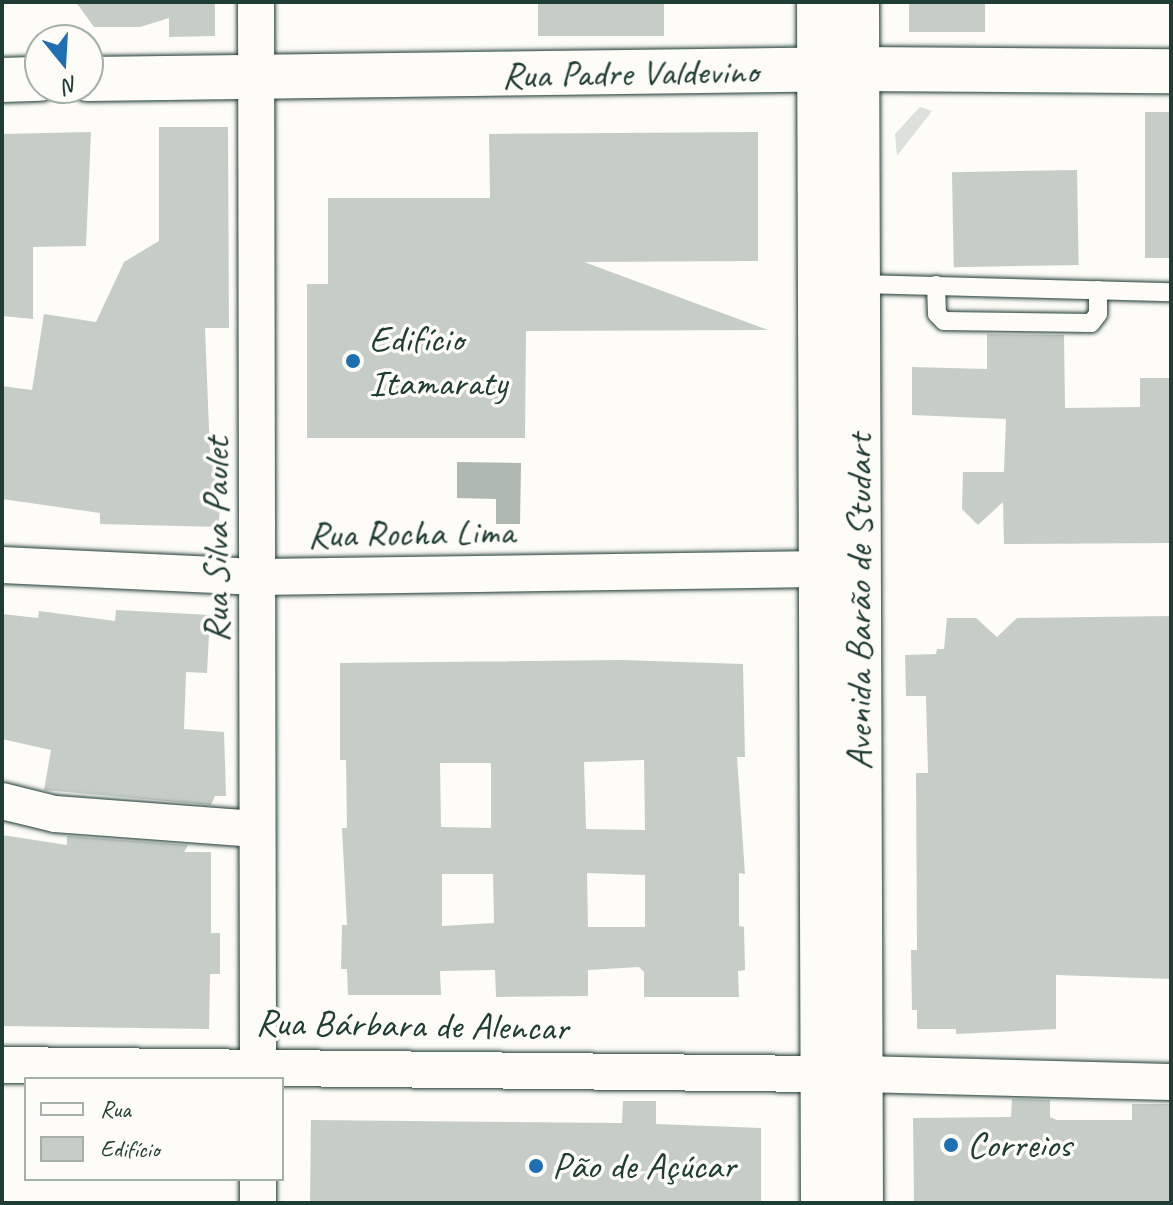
<!DOCTYPE html>
<meta charset="utf-8">
<style>
body{margin:0}
#map{position:relative;width:1173px;height:1205px;overflow:hidden;background:#fdfcf7;font-family:Caveat,sans-serif}
div>[style]{position:absolute}
.green>*{inset:0;background:#dde0db}
.water>*{inset:0;background:#aeb8b1}
.building>*{inset:0;background:#c6cdc7;transform-origin:0 0}
.roads{filter:drop-shadow(0 0 2px #1f3d34) drop-shadow(0 0 2px #1f3d34)}
.lane>*{height:18px;margin:-9px;padding:0 9px;transform-origin:9px;border-radius:9px;background:#fdfcf7}
.street>*{height:36px;margin:-18px;padding:0 18px;transform-origin:18px;border-radius:18px;background:#fdfcf7}
.primary>*{height:44px;margin:-22px;padding:0 22px;transform-origin:22px;border-radius:22px;background:#fdfcf7}
.dots>*{width:22px;height:22px;translate:-50% -50%;box-sizing:border-box;border:4px solid #fdfcf7;border-radius:50%}
span{translate:-50% -50%;white-space:nowrap;text-align:center;line-height:1.15;-webkit-text-stroke:7px #fdfcf7;paint-order:stroke}
.street-label{font-size:38px;color:#1f3d34}
.poi-label{font-size:38px;color:#1f3d34}
.left{translate:0 -50%;text-align:left}
.frame{position:absolute;inset:0;border:4px solid #1f3d34;pointer-events:none}
.legend{position:absolute;left:24px;top:1077px;width:260px;height:104px;box-sizing:border-box;background:#fdfcf7;border:2px solid #a4b0a9;margin:0;padding:10px 14px;list-style:none;font-size:24px;color:#1f3d34}
.legend li{display:flex;align-items:center;gap:16px;height:40px}
.legend b{width:40px;border:2px solid #a4b0a9}
.north{position:absolute;left:24px;top:24px;width:80px;height:80px;box-sizing:border-box;background:#fdfcf7;border:2px solid #a4b0a9;border-radius:50%;rotate:162deg;font-size:22px;font-weight:700;line-height:32px;text-align:center;color:#1f3d34}
.north::after{content:'';display:block;margin:auto;width:28px;height:36px;background:#1f6fb2;clip-path:polygon(50% 0,100% 100%,50% 72%,0 100%)}
</style>
<div id="map">
<div class="green">
<div style="clip-path:polygon(920px 107px,932px 111px,897px 156px,895px 134px)"></div>
</div>
<div class="water">
<div style="clip-path:polygon(457px 462px,521px 463px,520px 524px,496px 524px,496px 499px,457px 498px)"></div>
</div>
<div class="building">
<div style="clip-path:polygon(76px 2px,215px 2px,215px 36px,169px 37px,169px 18px,140px 27px,94px 27px)"></div>
<div style="left:538px;top:2px;width:126px;height:34px"></div>
<div style="left:909px;top:2px;width:76px;height:30px"></div>
<div style="left:1171px;top:112px;width:146px;height:26px;rotate:90deg"></div>
<div style="clip-path:polygon(159px 127px,228px 127px,229px 328px,205px 328px,210px 454px,227px 454px,218px 527px,100px 524px,100px 513px,2px 499px,2px 386px,32px 390px,44px 314px,96px 322px,124px 262px,159px 241px)"></div>
<div style="clip-path:polygon(91px 132px,86px 246px,33px 247px,33px 319px,2px 316px,2px 134px)"></div>
<div style="clip-path:polygon(758px 132px,758px 261px,584px 262px,768px 330px,526px 331px,525px 438px,307px 438px,307px 284px,328px 284px,328px 198px,490px 198px,489px 134px)"></div>
<div style="left:1077px;top:170px;width:95px;height:125px;rotate:89deg"></div>
<div style="clip-path:polygon(987px 334px,1064px 335px,1065px 408px,1140px 407px,1140px 378px,1171px 378px,1171px 543px,1004px 544px,1003px 502px,978px 525px,962px 509px,963px 472px,1004px 472px,1006px 419px,912px 415px,912px 367px,987px 369px)"></div>
<div style="clip-path:polygon(116px 610px,210px 615px,207px 673px,186px 672px,184px 729px,224px 732px,226px 796px,215px 796px,211px 805px,44px 790px,51px 750px,2px 739px,2px 614px,38px 618px,39px 611px,115px 621px)"></div>
<div style="clip-path:polygon(1171px 616px,1171px 979px,1056px 975px,1056px 1029px,956px 1034px,956px 1029px,917px 1029px,917px 1010px,912px 1010px,911px 950px,917px 950px,916px 773px,928px 773px,926px 696px,906px 696px,905px 655px,936px 654px,937px 649px,944px 649px,947px 618px,976px 618px,997px 637px,1017px 618px)"></div>
<div style="clip-path:polygon(evenodd,621px 660px,743px 664px,745px 757px,737px 757px,745px 874px,739px 873px,739px 926px,744px 927px,745px 970px,738px 971px,739px 997px,644px 997px,644px 972px,639px 967px,588px 970px,588px 996px,496px 997px,495px 970px,440px 971px,441px 995px,348px 995px,347px 969px,341px 969px,342px 925px,347px 925px,342px 828px,347px 828px,346px 760px,340px 760px,340px 663px,621px 660px,644px 760px,645px 830px,586px 829px,584px 762px,644px 760px,621px 660px,440px 763px,491px 763px,491px 828px,441px 827px,440px 763px,621px 660px,587px 873px,645px 875px,645px 927px,588px 927px,587px 873px,621px 660px,442px 874px,493px 874px,494px 923px,442px 926px,442px 874px)"></div>
<div style="clip-path:polygon(2px 835px,67px 845px,67px 836px,188px 845px,184px 852px,211px 852px,211px 933px,220px 933px,220px 974px,210px 974px,209px 1029px,2px 1026px)"></div>
<div style="clip-path:polygon(1012px 1099px,1050px 1100px,1050px 1117px,1057px 1120px,1132px 1120px,1132px 1104px,1171px 1104px,1171px 1203px,914px 1203px,913px 1118px,1011px 1117px)"></div>
<div style="clip-path:polygon(623px 1101px,656px 1101px,656px 1124px,761px 1128px,761px 1203px,310px 1203px,311px 1120px,622px 1123px)"></div>
</div>
<div class="roads">
<div class="lane">
<div style="left:860px;top:284px;width:311px;rotate:1.5deg"></div>
<div style="left:936px;top:285px;width:29px;rotate:88deg"></div>
<div style="left:937px;top:314px;width:10px;rotate:45deg"></div>
<div style="left:944px;top:321px;width:147px;rotate:0.8deg"></div>
<div style="left:1091px;top:323px;width:11px;rotate:-52deg"></div>
<div style="left:1098px;top:314px;width:24px;rotate:-90deg"></div>
</div>
<div class="street">
<div style="left:256px;top:2px;width:1077px;rotate:89.89deg"></div>
<div style="left:2px;top:565px;width:256px;rotate:2.7deg"></div>
<div style="left:258px;top:577px;width:563px;rotate:-0.81deg"></div>
<div style="left:2px;top:801px;width:55px;rotate:13.8deg"></div>
<div style="left:55px;top:814px;width:201px;rotate:4.3deg"></div>
<div style="left:2px;top:1065px;width:819px;rotate:0.63deg"></div>
<div style="left:861px;top:1074px;width:310px;rotate:1.5deg"></div>
<div style="left:258px;top:1179px;width:24px;rotate:90deg"></div>
</div>
<div class="primary">
<div style="left:819px;top:2px;width:1201px;rotate:89.81deg"></div>
<div style="left:857px;top:2px;width:1201px;rotate:89.81deg"></div>
<div style="left:88px;top:79px;width:769px;rotate:-0.75deg"></div>
<div style="left:857px;top:69px;width:314px;rotate:0.4deg"></div>
<div style="left:2px;top:80px;width:38px;rotate:-2deg"></div>
</div>
</div>
<div class="dots">
<div style="left:353px;top:361px;background:#1f6fb2"></div>
<div style="left:951px;top:1145px;background:#1f6fb2"></div>
<div style="left:536px;top:1166px;background:#1f6fb2"></div>
</div>
<div class="street-label">
<span style="left:630px;top:73px;rotate:-1deg">Rua Padre Valdevino</span>
<span style="left:411px;top:533px;rotate:-1deg">Rua Rocha Lima</span>
<span style="left:216px;top:540px;rotate:-90deg">Rua Silva Paulet</span>
<span style="left:859px;top:602px;rotate:-90deg">Avenida Barão de Studart</span>
<span style="left:412px;top:1025px;rotate:1deg">Rua Bárbara de Alencar</span>
</div>
<div class="poi-label">
<span class="left" style="left:369px;top:361px">Edifício<br>Itamaraty</span>
<span class="left" style="left:967px;top:1145px">Correios</span>
<span class="left" style="left:552px;top:1166px">Pão de Açúcar</span>
</div>
<div class="frame"></div>
<ul class="legend">
<li><b style="height:10px;background:#fdfcf7"></b>Rua</li>
<li><b style="height:22px;background:#c6cdc7"></b>Edifício</li>
</ul>
<div class="north">N</div>
</div>
